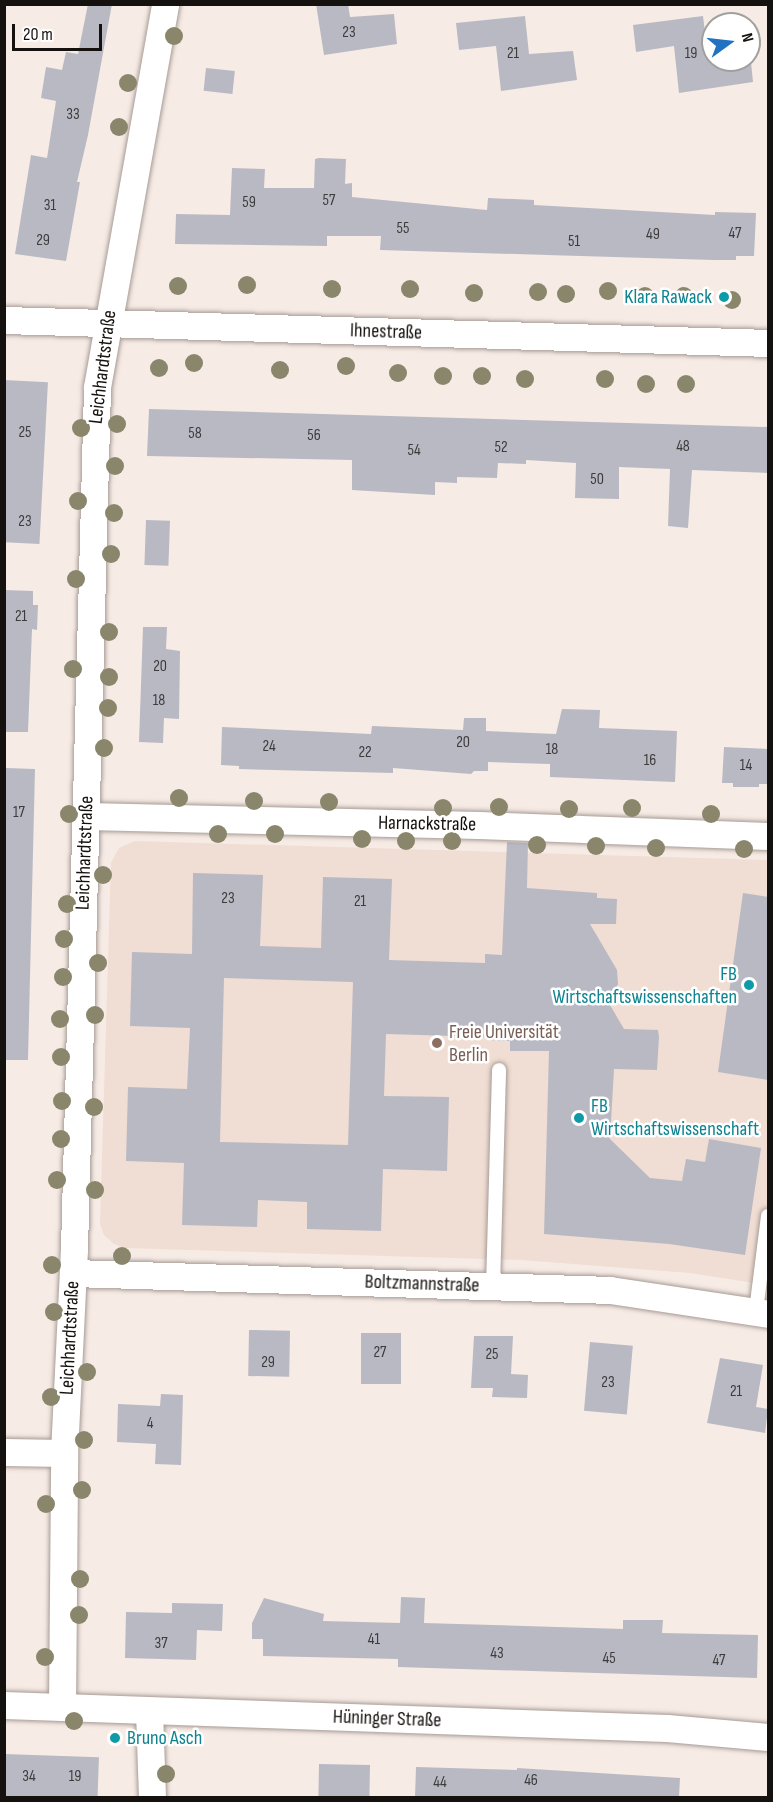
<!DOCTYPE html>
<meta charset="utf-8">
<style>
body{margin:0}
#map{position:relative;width:773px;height:1802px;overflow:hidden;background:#f7ebe5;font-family:"Sofia Sans Condensed",sans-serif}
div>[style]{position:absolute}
.built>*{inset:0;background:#f0ddd3}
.building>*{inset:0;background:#b9b9c4;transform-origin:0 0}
.roads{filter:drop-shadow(0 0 2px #a69b95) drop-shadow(0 0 2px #a69b95)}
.service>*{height:14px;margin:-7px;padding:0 7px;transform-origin:7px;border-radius:7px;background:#fff}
.minor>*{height:27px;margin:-13.5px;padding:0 13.5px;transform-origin:13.5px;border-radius:13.5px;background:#fff}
.trees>*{width:18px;height:18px;margin:-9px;border-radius:50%;background:#8a866c}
.dots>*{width:16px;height:16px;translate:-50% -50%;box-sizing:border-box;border:3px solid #fff;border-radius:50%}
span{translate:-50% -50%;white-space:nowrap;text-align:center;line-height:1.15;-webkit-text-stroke:5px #fff;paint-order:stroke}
.number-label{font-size:16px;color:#3e3b3c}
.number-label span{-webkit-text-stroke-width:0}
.culture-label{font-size:20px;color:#0d838f}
.right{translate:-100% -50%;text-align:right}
.left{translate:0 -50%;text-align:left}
.street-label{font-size:20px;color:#15110f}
.education-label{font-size:20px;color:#785e54}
.frame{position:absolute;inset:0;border:6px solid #15110f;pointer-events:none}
.north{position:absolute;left:701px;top:12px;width:60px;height:60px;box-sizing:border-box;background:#fff;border:2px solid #a1a09f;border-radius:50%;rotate:75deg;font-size:16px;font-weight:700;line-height:24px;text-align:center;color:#15110f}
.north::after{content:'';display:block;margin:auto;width:21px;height:27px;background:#2172c1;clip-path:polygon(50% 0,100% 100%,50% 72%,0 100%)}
.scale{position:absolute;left:12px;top:24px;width:90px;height:27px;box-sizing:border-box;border:3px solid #15110f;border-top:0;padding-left:8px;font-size:18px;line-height:21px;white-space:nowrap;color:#15110f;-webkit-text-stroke:4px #fff;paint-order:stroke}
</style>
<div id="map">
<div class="built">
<div style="clip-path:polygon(135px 841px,768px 860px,768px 1285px,690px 1273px,522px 1260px,125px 1248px,114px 1244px,104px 1235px,100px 1224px,111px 863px,119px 848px)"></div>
</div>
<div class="building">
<div style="clip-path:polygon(88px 4px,112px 4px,88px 135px,77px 182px,80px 182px,66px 261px,15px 254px,31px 155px,47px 158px,56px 101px,41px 98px,46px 67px,62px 70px,66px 52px,78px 54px)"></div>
<div style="clip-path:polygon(316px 4px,348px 4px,350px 17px,394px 14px,397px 44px,324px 55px)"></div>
<div style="clip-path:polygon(525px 16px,529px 54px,573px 51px,577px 80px,501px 91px,496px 46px,459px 50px,456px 23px)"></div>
<div style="clip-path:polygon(703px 16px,708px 57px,713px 56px,713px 60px,749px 60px,750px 52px,753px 82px,679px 93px,674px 46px,636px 52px,633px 25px)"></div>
<div style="left:206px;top:68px;width:29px;height:23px;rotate:6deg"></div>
<div style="clip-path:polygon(319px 158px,346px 159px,345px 184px,352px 183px,352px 197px,487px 210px,488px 198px,534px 200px,534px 205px,715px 215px,715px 212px,756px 213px,754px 256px,736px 256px,736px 260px,714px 260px,380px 250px,381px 236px,327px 236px,327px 246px,175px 244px,176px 214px,230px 215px,232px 168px,265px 169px,264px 188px,314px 188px,315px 159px)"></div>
<div style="left:4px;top:380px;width:44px;height:162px;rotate:3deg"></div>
<div style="clip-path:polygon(149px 409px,768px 427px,768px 473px,692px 470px,688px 528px,668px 526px,670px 469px,619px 467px,619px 499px,575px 498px,576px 463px,526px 460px,526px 464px,498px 463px,497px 478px,457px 477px,457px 483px,435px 482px,435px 495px,352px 490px,352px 460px,147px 456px)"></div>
<div style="left:146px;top:520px;width:24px;height:45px;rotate:2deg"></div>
<div style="clip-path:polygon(4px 590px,33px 591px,33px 605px,38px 605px,37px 630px,32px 629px,28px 732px,4px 732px)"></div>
<div style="clip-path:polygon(143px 627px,167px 627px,166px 649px,180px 651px,179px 719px,164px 718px,163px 743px,139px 742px)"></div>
<div style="clip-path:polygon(562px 709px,600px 710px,599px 728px,677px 731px,675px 782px,550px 777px,550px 764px,488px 762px,488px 771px,474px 771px,471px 774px,393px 768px,393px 773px,239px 769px,239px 766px,221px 765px,222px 727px,371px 734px,372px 726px,463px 730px,464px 718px,486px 718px,486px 731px,556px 734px)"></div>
<div style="clip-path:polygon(724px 747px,768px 749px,768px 784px,759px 784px,759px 787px,733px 787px,733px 783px,722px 783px)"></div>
<div style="clip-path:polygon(6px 768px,35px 769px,28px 1060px,4px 1060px)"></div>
<div style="clip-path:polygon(evenodd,507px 842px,528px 843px,527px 888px,597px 893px,597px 898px,617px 899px,616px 924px,590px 924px,617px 970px,618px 984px,610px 1005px,624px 1029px,658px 1030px,659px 1037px,657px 1070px,614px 1069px,610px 1139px,650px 1178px,682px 1181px,686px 1159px,705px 1162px,709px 1139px,761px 1148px,745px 1255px,669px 1244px,544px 1234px,549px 1051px,510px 1051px,510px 1041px,487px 1040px,487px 1037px,386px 1034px,384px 1096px,449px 1097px,447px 1171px,383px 1169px,381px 1231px,307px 1229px,307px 1202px,258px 1200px,257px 1227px,182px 1225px,184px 1163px,126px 1161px,128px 1087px,187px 1089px,190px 1028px,130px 1026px,132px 952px,192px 954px,193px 873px,263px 875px,260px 946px,321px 948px,323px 877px,392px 879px,389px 960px,485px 963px,485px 954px,502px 955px,507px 842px,224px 978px,353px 982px,348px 1145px,220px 1142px,224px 978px)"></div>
<div style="clip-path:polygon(743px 893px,768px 897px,768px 1080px,718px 1072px)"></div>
<div style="left:249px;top:1330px;width:41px;height:46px;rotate:1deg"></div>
<div style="left:361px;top:1333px;width:40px;height:51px"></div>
<div style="clip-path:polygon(474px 1336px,513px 1336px,511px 1374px,528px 1375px,527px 1398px,492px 1397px,493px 1388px,471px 1388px)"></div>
<div style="left:590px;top:1342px;width:43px;height:69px;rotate:5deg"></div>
<div style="clip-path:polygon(720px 1358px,763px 1365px,756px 1407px,768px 1409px,765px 1433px,707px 1423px)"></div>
<div style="clip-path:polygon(161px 1394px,183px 1395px,181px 1465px,155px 1464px,156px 1444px,117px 1442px,118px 1404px,160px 1406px)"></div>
<div style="clip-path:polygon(401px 1597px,425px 1598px,424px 1623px,623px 1629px,623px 1620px,663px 1620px,662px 1633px,758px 1635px,757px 1678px,398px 1667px,398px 1659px,263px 1656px,263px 1639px,252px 1639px,252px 1623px,264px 1598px,324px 1614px,323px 1621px,400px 1623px)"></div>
<div style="clip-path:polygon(172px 1603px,223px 1604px,222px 1631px,197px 1630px,196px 1660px,125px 1658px,126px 1612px,172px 1613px)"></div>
<div style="left:4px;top:1754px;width:95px;height:43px;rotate:2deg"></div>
<div style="left:319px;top:1764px;width:51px;height:33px;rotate:1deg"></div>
<div style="clip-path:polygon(416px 1767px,517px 1770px,517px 1768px,680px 1778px,679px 1797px,415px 1797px)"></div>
</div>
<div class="roads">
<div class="service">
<div style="left:493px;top:1287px;width:217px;rotate:-88.4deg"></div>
<div style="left:756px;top:1311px;width:96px;rotate:-82.8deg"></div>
</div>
<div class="minor">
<div style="left:4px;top:320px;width:764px;rotate:1.72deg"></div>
<div style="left:86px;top:816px;width:393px;rotate:1.3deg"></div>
<div style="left:479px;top:825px;width:289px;rotate:2.2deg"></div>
<div style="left:73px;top:1273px;width:537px;rotate:1.81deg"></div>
<div style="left:610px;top:1290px;width:160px;rotate:8.6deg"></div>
<div style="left:4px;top:1452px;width:60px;rotate:1deg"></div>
<div style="left:4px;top:1705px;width:663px;rotate:1.99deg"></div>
<div style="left:667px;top:1728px;width:101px;rotate:5.1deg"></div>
<div style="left:62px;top:1707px;width:254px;rotate:-89.5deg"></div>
<div style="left:64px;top:1453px;width:204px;rotate:-87.2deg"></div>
<div style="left:74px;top:1249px;width:862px;rotate:-88.47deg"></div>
<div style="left:97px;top:387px;width:389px;rotate:-79.9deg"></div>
<div style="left:149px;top:1711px;width:87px;rotate:88deg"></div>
</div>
</div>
<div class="trees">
<div style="left:174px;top:36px"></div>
<div style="left:128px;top:83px"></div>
<div style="left:119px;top:127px"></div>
<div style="left:247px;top:285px"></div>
<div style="left:178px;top:286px"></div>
<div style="left:332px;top:289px"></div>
<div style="left:410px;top:289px"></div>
<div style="left:608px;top:291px"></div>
<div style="left:538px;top:292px"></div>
<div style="left:474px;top:293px"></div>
<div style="left:566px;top:294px"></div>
<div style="left:645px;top:296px"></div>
<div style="left:684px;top:296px"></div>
<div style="left:732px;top:300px"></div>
<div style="left:194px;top:363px"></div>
<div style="left:346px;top:366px"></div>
<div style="left:159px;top:368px"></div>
<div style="left:280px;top:370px"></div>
<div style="left:398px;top:373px"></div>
<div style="left:443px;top:376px"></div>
<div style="left:482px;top:376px"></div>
<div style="left:525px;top:379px"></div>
<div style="left:605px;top:379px"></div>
<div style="left:646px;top:384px"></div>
<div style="left:686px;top:384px"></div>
<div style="left:117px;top:424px"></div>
<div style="left:81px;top:428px"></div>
<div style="left:115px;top:466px"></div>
<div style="left:78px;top:501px"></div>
<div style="left:114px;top:513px"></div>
<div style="left:111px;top:554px"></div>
<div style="left:76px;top:579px"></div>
<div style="left:109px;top:632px"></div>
<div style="left:73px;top:669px"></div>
<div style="left:109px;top:677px"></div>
<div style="left:108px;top:708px"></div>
<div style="left:104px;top:748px"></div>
<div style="left:179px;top:798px"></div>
<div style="left:254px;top:801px"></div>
<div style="left:329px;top:802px"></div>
<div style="left:499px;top:807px"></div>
<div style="left:443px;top:808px"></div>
<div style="left:632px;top:808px"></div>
<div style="left:569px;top:809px"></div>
<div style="left:69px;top:814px"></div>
<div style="left:711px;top:814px"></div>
<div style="left:218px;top:834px"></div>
<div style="left:275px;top:834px"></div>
<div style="left:362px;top:839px"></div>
<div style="left:406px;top:841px"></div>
<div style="left:452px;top:841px"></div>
<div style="left:537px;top:845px"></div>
<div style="left:596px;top:846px"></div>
<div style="left:656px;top:848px"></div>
<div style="left:744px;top:849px"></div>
<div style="left:103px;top:875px"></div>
<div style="left:67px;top:904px"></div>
<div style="left:64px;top:939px"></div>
<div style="left:98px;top:963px"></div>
<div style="left:63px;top:977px"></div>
<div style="left:95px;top:1015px"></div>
<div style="left:60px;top:1019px"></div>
<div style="left:61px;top:1057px"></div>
<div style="left:62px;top:1101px"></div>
<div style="left:94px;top:1107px"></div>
<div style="left:61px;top:1139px"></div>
<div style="left:57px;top:1180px"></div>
<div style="left:95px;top:1190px"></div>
<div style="left:122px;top:1256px"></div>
<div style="left:52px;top:1265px"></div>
<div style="left:54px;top:1312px"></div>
<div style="left:87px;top:1372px"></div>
<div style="left:51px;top:1397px"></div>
<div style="left:84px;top:1440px"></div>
<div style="left:82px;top:1490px"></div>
<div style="left:46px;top:1504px"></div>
<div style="left:80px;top:1579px"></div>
<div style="left:79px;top:1615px"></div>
<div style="left:45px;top:1657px"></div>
<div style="left:74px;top:1721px"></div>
<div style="left:166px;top:1774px"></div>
</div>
<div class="dots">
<div style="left:724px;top:297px;background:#0f9aa8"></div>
<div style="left:749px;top:985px;background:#0f9aa8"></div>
<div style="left:437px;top:1043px;background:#8d6e63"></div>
<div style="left:579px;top:1118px;background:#0f9aa8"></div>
<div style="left:115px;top:1738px;background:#0f9aa8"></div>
</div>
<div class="number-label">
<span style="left:349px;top:33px">23</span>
<span style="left:513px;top:54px">21</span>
<span style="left:691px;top:54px">19</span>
<span style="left:73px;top:115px">33</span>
<span style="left:329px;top:201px">57</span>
<span style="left:249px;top:203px">59</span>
<span style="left:50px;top:206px">31</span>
<span style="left:403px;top:229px">55</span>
<span style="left:735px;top:234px">47</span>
<span style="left:653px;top:235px">49</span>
<span style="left:43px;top:241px">29</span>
<span style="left:574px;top:242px">51</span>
<span style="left:25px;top:433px">25</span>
<span style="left:195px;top:434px">58</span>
<span style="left:314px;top:436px">56</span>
<span style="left:683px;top:447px">48</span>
<span style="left:501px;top:448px">52</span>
<span style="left:414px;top:451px">54</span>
<span style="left:597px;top:480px">50</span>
<span style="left:25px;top:522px">23</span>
<span style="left:21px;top:617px">21</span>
<span style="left:160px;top:667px">20</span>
<span style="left:159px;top:701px">18</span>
<span style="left:463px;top:743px">20</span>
<span style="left:269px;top:747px">24</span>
<span style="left:552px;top:750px">18</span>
<span style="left:365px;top:753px">22</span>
<span style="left:650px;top:761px">16</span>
<span style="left:746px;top:766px">14</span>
<span style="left:19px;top:813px">17</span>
<span style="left:228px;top:899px">23</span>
<span style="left:360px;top:902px">21</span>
<span style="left:380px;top:1353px">27</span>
<span style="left:492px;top:1355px">25</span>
<span style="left:268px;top:1363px">29</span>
<span style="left:608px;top:1383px">23</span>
<span style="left:736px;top:1392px">21</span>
<span style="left:150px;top:1424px">4</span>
<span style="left:374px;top:1640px">41</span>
<span style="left:161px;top:1644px">37</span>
<span style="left:497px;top:1654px">43</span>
<span style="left:609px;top:1659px">45</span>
<span style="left:719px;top:1661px">47</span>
<span style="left:29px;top:1777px">34</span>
<span style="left:75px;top:1777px">19</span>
<span style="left:531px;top:1781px">46</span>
<span style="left:440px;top:1783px">44</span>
</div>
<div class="culture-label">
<span class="right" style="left:712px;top:297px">Klara Rawack</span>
<span class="right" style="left:737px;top:986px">FB<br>Wirtschaftswissenschaften</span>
<span class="left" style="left:591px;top:1118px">FB<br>Wirtschaftswissenschaft</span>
<span class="left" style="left:127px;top:1738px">Bruno Asch</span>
</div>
<div class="street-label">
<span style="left:386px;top:332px;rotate:2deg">Ihnestraße</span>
<span style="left:103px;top:367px;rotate:-83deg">Leichhardtstraße</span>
<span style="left:427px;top:824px;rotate:1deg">Harnackstraße</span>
<span style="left:85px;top:853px;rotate:-88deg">Leichhardtstraße</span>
<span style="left:422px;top:1284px;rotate:2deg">Boltzmannstraße</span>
<span style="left:70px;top:1338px;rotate:-87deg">Leichhardtstraße</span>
<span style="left:387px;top:1719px;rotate:2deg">Hüninger Straße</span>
</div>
<div class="education-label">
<span class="left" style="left:449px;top:1044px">Freie Universität<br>Berlin</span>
</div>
<div class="frame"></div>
<div class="north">N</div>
<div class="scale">20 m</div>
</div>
